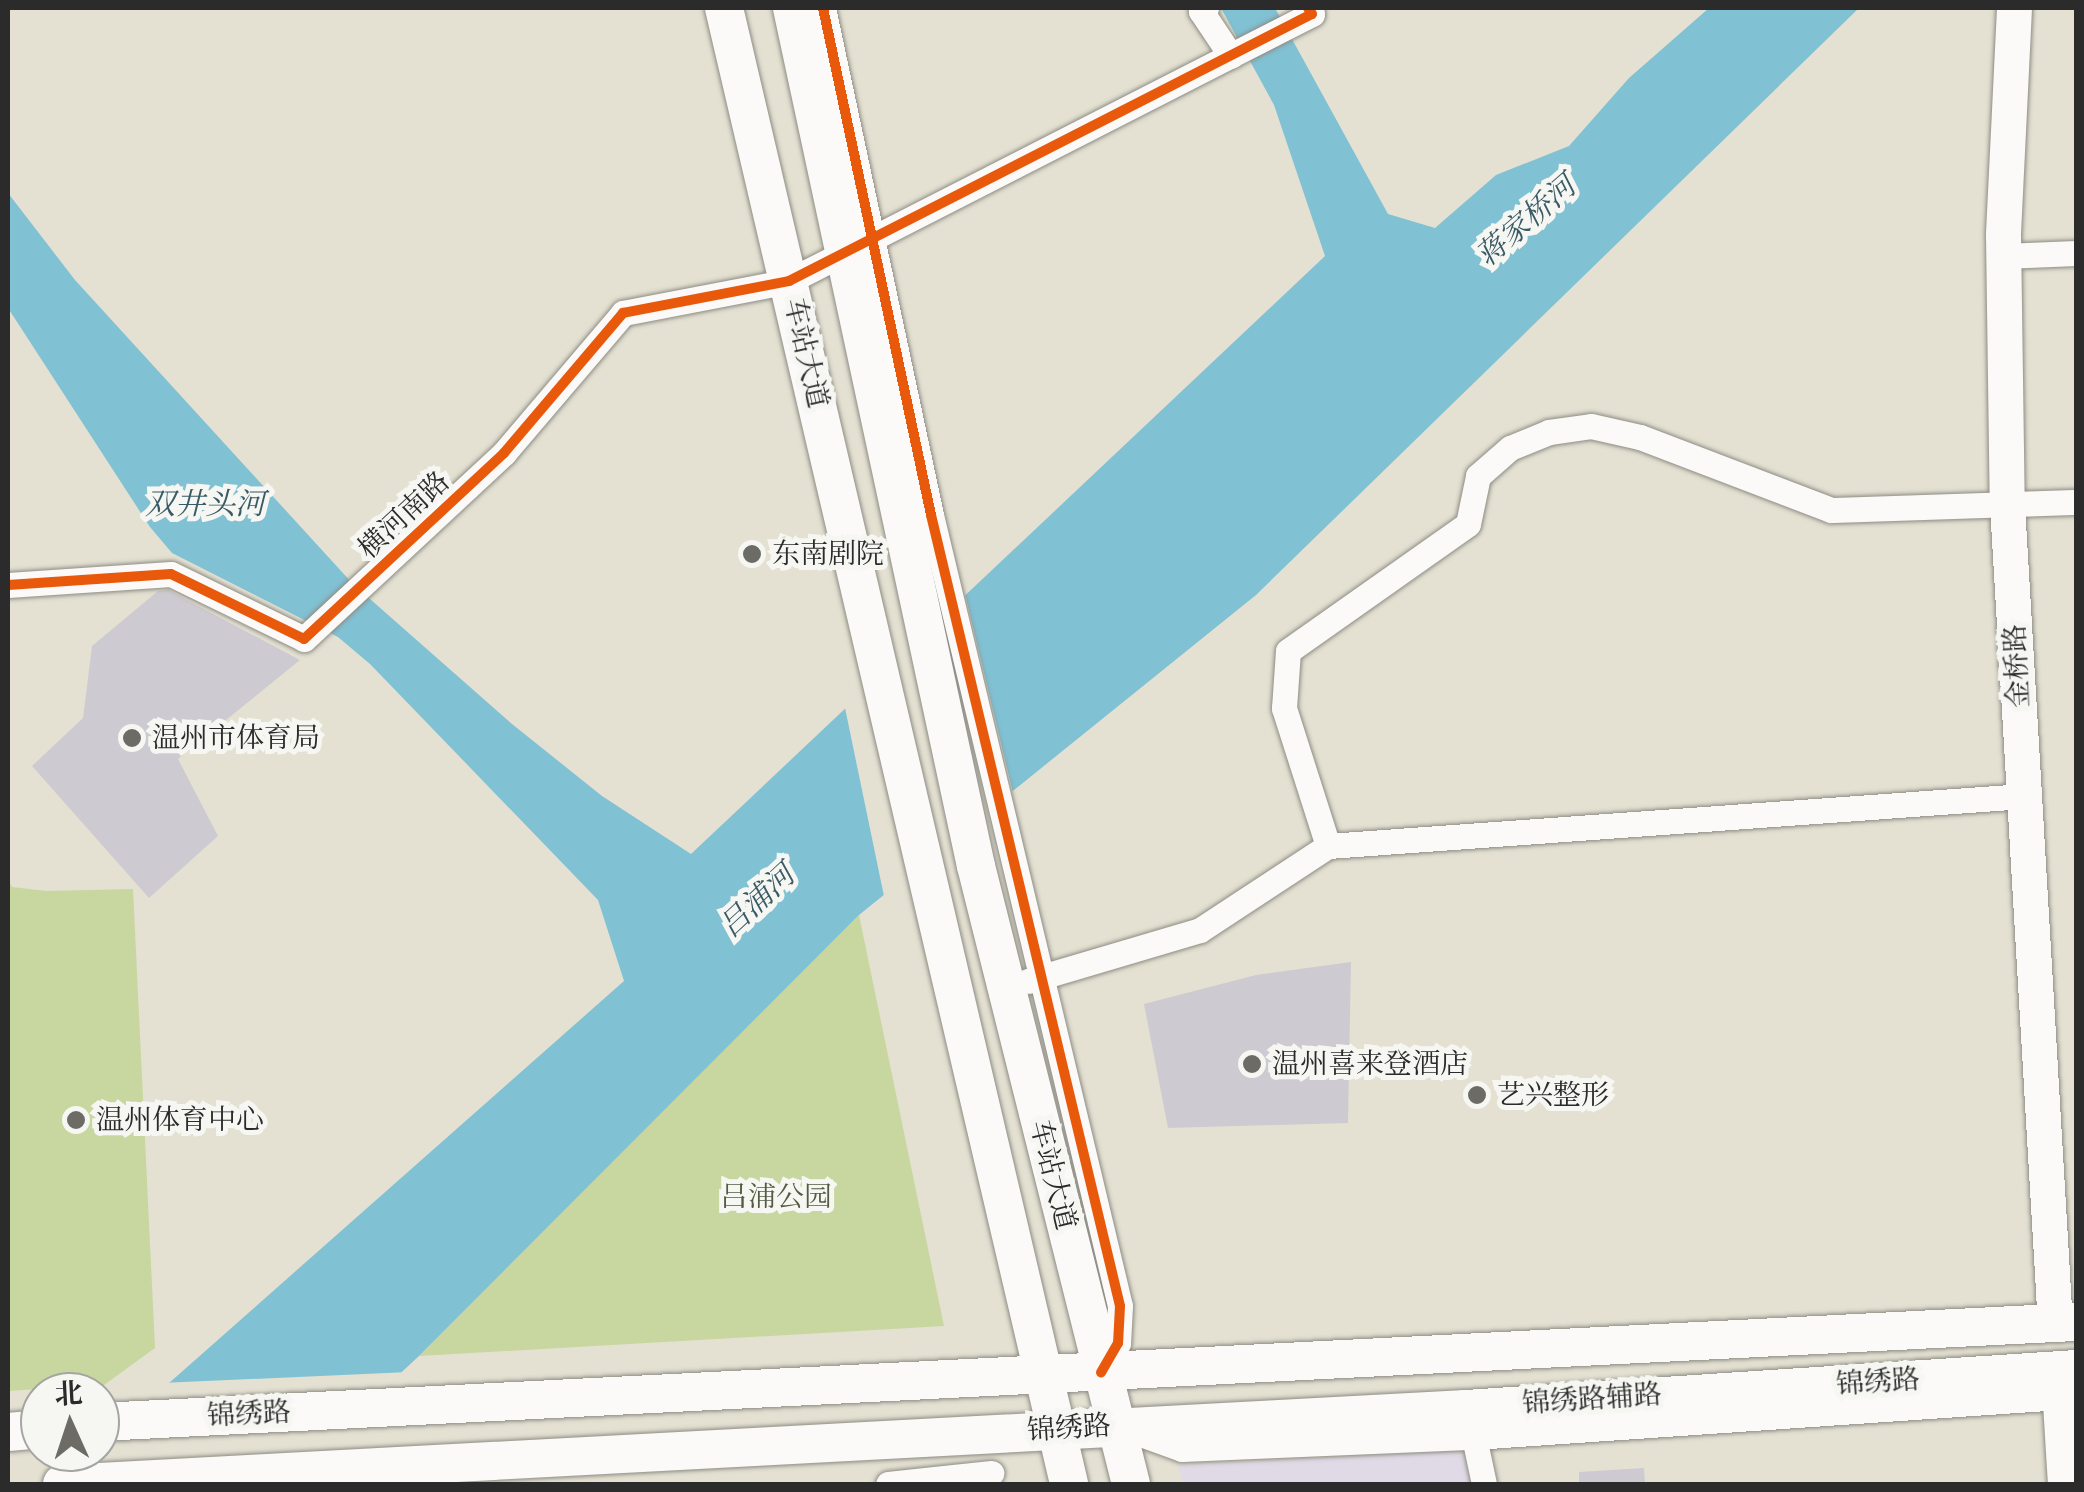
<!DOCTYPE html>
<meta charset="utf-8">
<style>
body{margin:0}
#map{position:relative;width:2084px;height:1492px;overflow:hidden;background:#e4e1d2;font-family:"IM FELL Great Primer","Noto Serif SC",serif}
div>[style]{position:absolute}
.built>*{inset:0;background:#e0dae6}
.green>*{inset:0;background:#c7d79f}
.water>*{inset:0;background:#81c1d4}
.pier>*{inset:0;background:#e4e1d2}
.building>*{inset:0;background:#cecad1}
.roads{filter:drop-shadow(0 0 2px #8d8c84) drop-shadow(0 0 2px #8d8c84)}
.street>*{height:25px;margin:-12.5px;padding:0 12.5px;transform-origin:12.5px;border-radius:12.5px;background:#fbfaf8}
.secondary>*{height:35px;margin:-17.5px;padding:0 17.5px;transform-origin:17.5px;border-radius:17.5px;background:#fbfaf8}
.primary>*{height:38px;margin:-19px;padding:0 19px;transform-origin:19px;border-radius:19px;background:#fbfaf8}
.cycleway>*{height:10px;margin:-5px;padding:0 5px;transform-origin:5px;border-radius:5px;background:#e8590c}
.dots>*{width:28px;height:28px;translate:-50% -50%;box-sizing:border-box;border:5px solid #f6f6f2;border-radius:50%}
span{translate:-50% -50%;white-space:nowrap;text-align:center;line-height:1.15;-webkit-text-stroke:10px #f6f6f2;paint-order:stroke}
.street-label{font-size:28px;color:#2b2b2b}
.poi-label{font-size:28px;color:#2b2b2b}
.left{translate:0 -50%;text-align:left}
.park-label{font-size:28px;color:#535c42}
.water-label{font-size:30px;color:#3a5b66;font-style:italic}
.frame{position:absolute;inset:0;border:10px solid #2b2b2b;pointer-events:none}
.north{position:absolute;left:20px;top:1372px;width:100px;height:100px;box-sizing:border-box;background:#f6f6f2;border:2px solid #a5a5a2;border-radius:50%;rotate:357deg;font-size:28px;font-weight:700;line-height:40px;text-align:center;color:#2b2b2b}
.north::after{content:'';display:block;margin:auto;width:35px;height:45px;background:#6c6b65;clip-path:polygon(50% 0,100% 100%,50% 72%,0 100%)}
</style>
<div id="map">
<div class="built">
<div style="clip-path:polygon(1464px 1450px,1472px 1484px,1183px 1484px,1178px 1465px)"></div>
</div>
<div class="green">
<div style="clip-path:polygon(8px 880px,12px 887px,46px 891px,133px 889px,155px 1348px,104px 1385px,8px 1391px)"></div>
<div style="clip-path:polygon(859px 915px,944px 1326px,419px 1356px)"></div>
</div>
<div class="water">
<div style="clip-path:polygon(1221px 8px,1275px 8px,1388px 214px,1435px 228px,1496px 175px,1569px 146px,1629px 78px,1709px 8px,1859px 8px,1256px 595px,859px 915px,419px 1356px,281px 1484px,100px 1452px,100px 1444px,624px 981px,598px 900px,370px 664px,338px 637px,172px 553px,150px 527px,8px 308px,8px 193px,75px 280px,353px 584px,512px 724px,602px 796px,691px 854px,1325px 256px,1274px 105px)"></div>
</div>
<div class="pier">
<div style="clip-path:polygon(964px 590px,1014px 797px,885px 901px,844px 703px)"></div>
<div style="clip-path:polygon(409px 1372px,288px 1484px,50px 1481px,83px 1452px,100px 1452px,100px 1437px,161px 1383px)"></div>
</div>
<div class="building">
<div style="clip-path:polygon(168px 590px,300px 660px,178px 759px,218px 836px,149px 898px,32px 766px,83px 718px,92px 646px,158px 591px)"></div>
<div style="clip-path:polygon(1351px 962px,1348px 1123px,1168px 1128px,1144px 1004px,1256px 975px)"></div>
<div style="clip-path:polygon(1644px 1468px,1645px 1484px,1579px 1484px,1579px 1472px)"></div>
</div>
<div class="roads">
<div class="street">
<div style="left:823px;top:8px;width:518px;rotate:77.97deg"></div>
<div style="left:931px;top:515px;width:813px;rotate:76.56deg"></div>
<div style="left:1120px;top:1306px;width:37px;rotate:93deg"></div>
<div style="left:1118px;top:1343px;width:34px;rotate:120deg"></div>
<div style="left:1206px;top:8px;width:6px;rotate:149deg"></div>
<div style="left:1201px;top:11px;width:54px;rotate:56.3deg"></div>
<div style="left:2003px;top:256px;width:73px;rotate:-2.4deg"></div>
<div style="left:8px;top:585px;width:163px;rotate:-3.9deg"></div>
<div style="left:171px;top:574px;width:148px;rotate:26deg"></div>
<div style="left:304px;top:639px;width:273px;rotate:-42.9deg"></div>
<div style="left:504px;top:453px;width:184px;rotate:-49.6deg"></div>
<div style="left:623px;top:313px;width:169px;rotate:-10.9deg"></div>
<div style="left:789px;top:281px;width:587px;rotate:-27.05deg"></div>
<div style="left:1312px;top:14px;width:7px;rotate:-124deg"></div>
<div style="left:1328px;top:846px;width:145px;rotate:-107.7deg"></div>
<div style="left:1284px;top:708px;width:57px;rotate:-86deg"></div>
<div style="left:1288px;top:651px;width:220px;rotate:-35.2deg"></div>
<div style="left:1468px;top:524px;width:49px;rotate:-78.2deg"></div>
<div style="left:1478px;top:476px;width:43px;rotate:-41.2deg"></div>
<div style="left:1510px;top:448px;width:42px;rotate:-22.3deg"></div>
<div style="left:1549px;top:432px;width:42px;rotate:-8.1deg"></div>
<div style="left:1591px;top:426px;width:50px;rotate:12.7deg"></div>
<div style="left:1640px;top:437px;width:204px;rotate:20.9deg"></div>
<div style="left:1831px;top:510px;width:245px;rotate:-1.9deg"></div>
<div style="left:1028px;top:981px;width:179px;rotate:-16.5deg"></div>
<div style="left:1200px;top:930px;width:153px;rotate:-33.3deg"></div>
<div style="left:1328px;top:846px;width:698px;rotate:-4.11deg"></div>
<div style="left:1135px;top:1432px;width:50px;rotate:19.9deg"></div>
<div style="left:1182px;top:1449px;width:292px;rotate:-2.4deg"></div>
<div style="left:1474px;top:1437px;width:603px;rotate:-3.9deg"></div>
<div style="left:1474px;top:1437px;width:48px;rotate:78deg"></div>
<div style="left:888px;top:1484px;width:104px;rotate:-6.1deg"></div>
</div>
<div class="secondary">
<div style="left:2014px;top:8px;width:227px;rotate:92.8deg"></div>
<div style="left:2003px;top:235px;width:270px;rotate:89.2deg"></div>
<div style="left:2007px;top:505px;width:820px;rotate:86.65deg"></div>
<div style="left:2058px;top:1370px;width:114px;rotate:86.5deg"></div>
</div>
<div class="primary">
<div style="left:724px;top:8px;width:1516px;rotate:76.84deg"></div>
<div style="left:792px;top:8px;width:878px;rotate:77.9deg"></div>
<div style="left:976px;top:866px;width:637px;rotate:75.92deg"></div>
<div style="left:100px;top:1422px;width:1979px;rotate:-2.9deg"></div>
<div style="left:8px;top:1432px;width:32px;rotate:-5deg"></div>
<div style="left:62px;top:1484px;width:1406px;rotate:-3.06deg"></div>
<div style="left:1466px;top:1409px;width:611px;rotate:-3.75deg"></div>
</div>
</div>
<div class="cycleway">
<div style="left:823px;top:8px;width:518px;rotate:77.97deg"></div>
<div style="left:931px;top:515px;width:813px;rotate:76.56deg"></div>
<div style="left:1120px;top:1306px;width:37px;rotate:93deg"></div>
<div style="left:1118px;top:1343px;width:34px;rotate:120deg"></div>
<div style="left:8px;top:585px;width:163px;rotate:-3.9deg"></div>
<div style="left:171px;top:574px;width:148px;rotate:26deg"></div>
<div style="left:304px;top:639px;width:273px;rotate:-42.9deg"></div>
<div style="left:504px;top:453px;width:184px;rotate:-49.6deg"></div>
<div style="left:623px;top:313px;width:169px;rotate:-10.9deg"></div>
<div style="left:789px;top:281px;width:587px;rotate:-27.05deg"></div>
<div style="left:1312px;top:14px;width:7px;rotate:-124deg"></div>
</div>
<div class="dots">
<div style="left:752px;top:554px;background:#6c6b65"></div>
<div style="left:132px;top:738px;background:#6c6b65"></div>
<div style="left:1252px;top:1064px;background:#6c6b65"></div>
<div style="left:1477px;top:1095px;background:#6c6b65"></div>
<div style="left:76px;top:1120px;background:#6c6b65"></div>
</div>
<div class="street-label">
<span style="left:806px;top:353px;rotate:77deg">车站大道</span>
<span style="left:404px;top:515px;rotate:-43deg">横河南路</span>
<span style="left:2017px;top:666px;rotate:-93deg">金桥路</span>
<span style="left:1053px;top:1175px;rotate:76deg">车站大道</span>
<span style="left:1878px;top:1382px;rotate:-4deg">锦绣路</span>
<span style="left:1592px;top:1399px;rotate:-4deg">锦绣路辅路</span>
<span style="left:249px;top:1414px;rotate:-3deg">锦绣路</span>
<span style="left:1069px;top:1428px;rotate:-4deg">锦绣路</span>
</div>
<div class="poi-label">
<span class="left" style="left:772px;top:554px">东南剧院</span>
<span class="left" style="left:152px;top:738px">温州市体育局</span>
<span class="left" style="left:1272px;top:1064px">温州喜来登酒店</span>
<span class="left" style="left:1497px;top:1095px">艺兴整形</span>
<span class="left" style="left:96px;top:1120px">温州体育中心</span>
</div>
<div class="park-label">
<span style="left:776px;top:1197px">吕浦公园</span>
</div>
<div class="water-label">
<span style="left:1526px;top:221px;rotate:-41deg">蒋家桥河</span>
<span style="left:205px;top:504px">双井头河</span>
<span style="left:757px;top:901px;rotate:-43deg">吕浦河</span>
</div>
<div class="frame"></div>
<div class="north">北</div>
</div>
